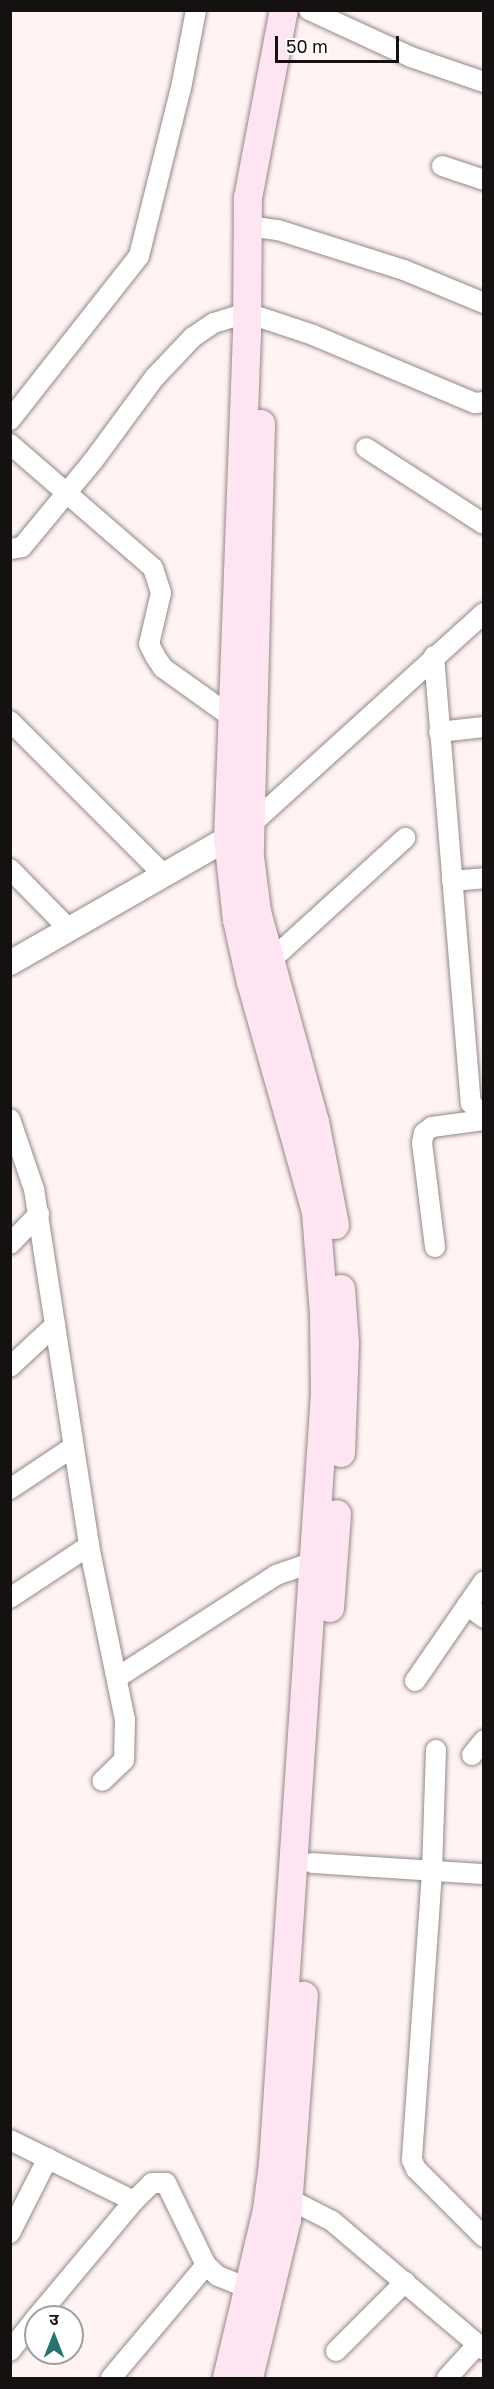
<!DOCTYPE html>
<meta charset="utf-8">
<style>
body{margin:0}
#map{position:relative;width:494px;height:2389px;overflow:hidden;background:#fff4f3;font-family:"Golos Text","Noto Sans Devanagari",sans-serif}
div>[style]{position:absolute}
.roads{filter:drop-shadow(0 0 2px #948887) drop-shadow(0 0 2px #948887)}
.minor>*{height:20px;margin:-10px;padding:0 10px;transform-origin:10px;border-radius:10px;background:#fff}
.tertiary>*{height:24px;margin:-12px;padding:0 12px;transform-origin:12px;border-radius:12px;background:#fff}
.secondary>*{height:28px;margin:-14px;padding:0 14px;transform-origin:14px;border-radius:14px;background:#fee5f1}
span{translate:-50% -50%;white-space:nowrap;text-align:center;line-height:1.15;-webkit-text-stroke:4.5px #fff;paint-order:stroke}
.frame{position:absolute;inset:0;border:12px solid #151111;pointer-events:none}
.north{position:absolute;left:24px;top:2305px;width:60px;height:60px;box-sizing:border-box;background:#fff;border:2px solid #a1a0a0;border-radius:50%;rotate:0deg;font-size:16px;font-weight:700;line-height:24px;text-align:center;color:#151111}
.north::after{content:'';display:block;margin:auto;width:21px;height:27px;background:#267171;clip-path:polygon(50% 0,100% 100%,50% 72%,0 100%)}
.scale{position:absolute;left:275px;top:36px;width:124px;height:27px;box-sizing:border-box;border:3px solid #151111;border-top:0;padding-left:8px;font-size:18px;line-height:21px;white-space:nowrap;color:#151111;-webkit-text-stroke:4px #fff;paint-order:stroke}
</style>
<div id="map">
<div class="roads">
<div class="minor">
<div style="left:309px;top:10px;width:112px;rotate:24.7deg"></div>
<div style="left:411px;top:57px;width:77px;rotate:18.9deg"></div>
<div style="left:442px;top:166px;width:44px;rotate:18.4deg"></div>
<div style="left:248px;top:226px;width:30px;rotate:8deg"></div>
<div style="left:278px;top:230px;width:132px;rotate:17.6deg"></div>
<div style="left:404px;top:270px;width:87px;rotate:22.4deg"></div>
<div style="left:10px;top:420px;width:209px;rotate:-51.8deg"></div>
<div style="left:139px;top:256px;width:178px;rotate:-76deg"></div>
<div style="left:182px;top:83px;width:74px;rotate:-79.1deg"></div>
<div style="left:10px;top:444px;width:189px;rotate:40.9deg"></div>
<div style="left:153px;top:568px;width:26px;rotate:72deg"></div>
<div style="left:161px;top:593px;width:52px;rotate:103.2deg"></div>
<div style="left:149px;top:644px;width:13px;rotate:63deg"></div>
<div style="left:155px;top:656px;width:14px;rotate:56deg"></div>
<div style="left:163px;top:668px;width:86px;rotate:35.5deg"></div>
<div style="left:366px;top:448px;width:140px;rotate:32.8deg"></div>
<div style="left:10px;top:549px;width:12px;rotate:-9deg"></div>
<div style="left:22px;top:547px;width:112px;rotate:-50.5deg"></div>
<div style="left:93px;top:461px;width:104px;rotate:-53.6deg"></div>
<div style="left:155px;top:377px;width:55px;rotate:-46.5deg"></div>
<div style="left:193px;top:337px;width:25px;rotate:-34deg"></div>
<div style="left:214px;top:323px;width:34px;rotate:-17deg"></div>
<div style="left:247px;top:313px;width:70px;rotate:18.4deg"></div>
<div style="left:313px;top:335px;width:176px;rotate:22.8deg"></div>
<div style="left:475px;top:403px;width:9px;rotate:-6deg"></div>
<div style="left:434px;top:656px;width:449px;rotate:85.3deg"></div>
<div style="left:471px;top:1103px;width:19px;rotate:47deg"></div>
<div style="left:10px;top:721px;width:218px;rotate:45deg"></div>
<div style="left:439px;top:732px;width:45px;rotate:-6.3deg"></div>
<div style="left:248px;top:827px;width:319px;rotate:-42.2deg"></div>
<div style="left:10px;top:869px;width:83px;rotate:45.5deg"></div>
<div style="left:452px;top:881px;width:32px;rotate:-5deg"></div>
<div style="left:270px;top:961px;width:183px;rotate:-42.3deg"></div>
<div style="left:10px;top:1119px;width:74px;rotate:71.1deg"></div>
<div style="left:34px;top:1189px;width:361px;rotate:81.2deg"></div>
<div style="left:89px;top:1546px;width:178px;rotate:78.3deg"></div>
<div style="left:125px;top:1720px;width:40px;rotate:91.4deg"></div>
<div style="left:124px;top:1760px;width:30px;rotate:136deg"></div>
<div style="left:10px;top:1244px;width:42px;rotate:-46deg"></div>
<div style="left:435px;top:1247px;width:105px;rotate:-97.1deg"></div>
<div style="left:422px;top:1143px;width:10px;rotate:-79deg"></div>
<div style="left:424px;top:1133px;width:10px;rotate:-37deg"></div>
<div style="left:432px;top:1127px;width:52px;rotate:-7.7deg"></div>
<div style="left:10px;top:1367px;width:62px;rotate:-43deg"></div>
<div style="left:10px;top:1489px;width:76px;rotate:-33.7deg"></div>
<div style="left:10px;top:1598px;width:95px;rotate:-33.4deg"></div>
<div style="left:467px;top:1605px;width:21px;rotate:37deg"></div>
<div style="left:118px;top:1677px;width:188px;rotate:-32.8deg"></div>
<div style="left:276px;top:1575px;width:52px;rotate:-19.1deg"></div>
<div style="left:415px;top:1681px;width:121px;rotate:-55.4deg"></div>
<div style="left:436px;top:1750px;width:122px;rotate:91.9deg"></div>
<div style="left:432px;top:1872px;width:289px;rotate:94deg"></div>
<div style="left:412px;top:2160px;width:10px;rotate:66deg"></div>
<div style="left:416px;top:2169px;width:96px;rotate:45deg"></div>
<div style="left:472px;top:1755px;width:19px;rotate:-51deg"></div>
<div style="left:312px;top:1863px;width:172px;rotate:3.7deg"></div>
<div style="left:10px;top:2140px;width:138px;rotate:26.2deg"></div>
<div style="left:134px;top:2201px;width:25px;rotate:-45deg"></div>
<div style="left:152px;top:2183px;width:14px"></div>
<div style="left:166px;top:2183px;width:91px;rotate:64deg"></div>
<div style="left:206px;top:2265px;width:16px;rotate:43deg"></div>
<div style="left:218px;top:2276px;width:35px;rotate:22deg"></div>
<div style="left:289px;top:2199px;width:48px;rotate:27.1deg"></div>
<div style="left:332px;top:2221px;width:199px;rotate:40.3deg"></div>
<div style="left:10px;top:2233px;width:84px;rotate:-63.1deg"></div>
<div style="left:37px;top:2317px;width:151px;rotate:-50.1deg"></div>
<div style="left:10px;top:2351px;width:42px;rotate:-51.8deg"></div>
<div style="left:336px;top:2351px;width:98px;rotate:-45deg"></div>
<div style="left:111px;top:2378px;width:148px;rotate:-49.9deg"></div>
<div style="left:447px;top:2378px;width:45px;rotate:-47.7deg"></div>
</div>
<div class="tertiary">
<div style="left:10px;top:963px;width:267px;rotate:-29.8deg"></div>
</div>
<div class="secondary">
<div style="left:261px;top:424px;width:433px;rotate:91.5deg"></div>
<div style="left:250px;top:857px;width:55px;rotate:82.7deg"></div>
<div style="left:257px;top:912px;width:218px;rotate:74.6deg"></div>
<div style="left:315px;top:1122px;width:105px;rotate:79deg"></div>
<div style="left:341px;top:1289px;width:55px;rotate:85.8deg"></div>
<div style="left:345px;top:1344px;width:109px;rotate:92.1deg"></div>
<div style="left:330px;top:1608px;width:94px;rotate:-85.7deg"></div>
<div style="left:227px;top:2378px;width:173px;rotate:-76.6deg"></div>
<div style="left:267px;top:2210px;width:46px;rotate:-82.6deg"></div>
<div style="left:273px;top:2164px;width:772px;rotate:-86.14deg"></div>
<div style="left:325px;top:1394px;width:80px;rotate:-90.7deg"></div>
<div style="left:324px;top:1314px;width:102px;rotate:-94.5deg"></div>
<div style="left:316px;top:1212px;width:238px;rotate:-105.8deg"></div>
<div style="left:251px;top:983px;width:65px;rotate:-102.5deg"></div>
<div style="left:237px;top:920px;width:81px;rotate:-96.3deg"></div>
<div style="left:228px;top:839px;width:505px;rotate:-87.85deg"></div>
<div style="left:247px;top:334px;width:136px;rotate:-89.6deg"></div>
<div style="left:248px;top:198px;width:191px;rotate:-79.2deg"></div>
<div style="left:249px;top:2378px;width:163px;rotate:-76.5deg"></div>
<div style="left:287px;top:2220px;width:225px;rotate:-85.7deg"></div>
</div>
</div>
<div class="frame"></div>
<div class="north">उ</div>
<div class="scale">50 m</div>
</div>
